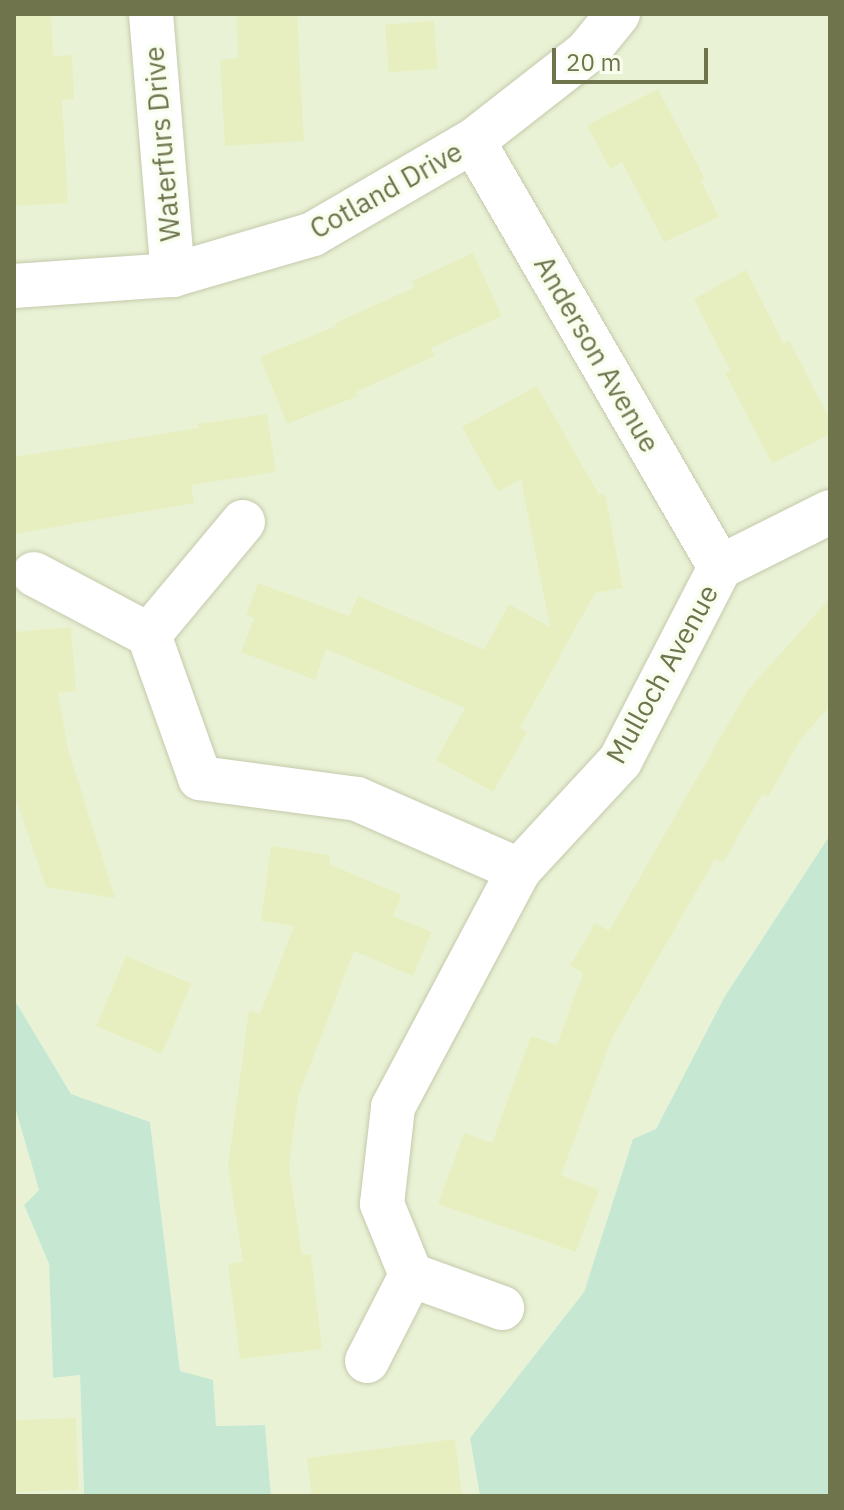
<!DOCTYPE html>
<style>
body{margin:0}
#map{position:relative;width:844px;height:1510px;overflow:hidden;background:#f4fbe8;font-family:"IBM Plex Sans",sans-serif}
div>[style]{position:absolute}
.residential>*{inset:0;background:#eaf2d6}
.green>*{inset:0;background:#c6e8d3}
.building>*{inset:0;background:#e7efc1;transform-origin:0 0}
.roads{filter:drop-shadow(0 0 2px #c4caab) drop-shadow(0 0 2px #c4caab)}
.street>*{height:44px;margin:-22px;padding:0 22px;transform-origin:22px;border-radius:22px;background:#fff}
span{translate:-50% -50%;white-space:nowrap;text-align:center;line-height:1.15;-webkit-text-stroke:7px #f8feee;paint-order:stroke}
.street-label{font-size:28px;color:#6f744d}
.frame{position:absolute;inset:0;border:16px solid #6f744d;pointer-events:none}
.scale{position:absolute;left:552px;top:48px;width:156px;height:36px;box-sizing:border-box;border:4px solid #6f744d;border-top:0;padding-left:10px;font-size:24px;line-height:28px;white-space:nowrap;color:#6f744d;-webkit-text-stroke:6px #f8feee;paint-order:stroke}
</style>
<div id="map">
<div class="residential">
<div style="clip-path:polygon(14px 14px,830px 14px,830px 835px,725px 996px,656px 1129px,633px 1140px,584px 1292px,470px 1438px,480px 1496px,271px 1496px,265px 1425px,216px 1426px,180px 1371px,150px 1122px,71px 1094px,14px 999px)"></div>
<div style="clip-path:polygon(14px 1104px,39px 1190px,24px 1205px,49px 1264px,53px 1378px,80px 1375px,84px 1496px,14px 1496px)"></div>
</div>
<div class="green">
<div style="clip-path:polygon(830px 835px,830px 1496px,480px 1496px,470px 1438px,584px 1292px,633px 1139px,656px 1129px,725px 996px)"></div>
<div style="clip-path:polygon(14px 999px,71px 1094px,150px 1122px,180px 1371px,213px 1380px,216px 1426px,265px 1425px,271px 1496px,84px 1496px,80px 1375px,53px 1378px,49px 1264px,24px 1205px,39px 1190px,14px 1104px)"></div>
</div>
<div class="building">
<div style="clip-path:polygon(14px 14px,51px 14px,53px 56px,72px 55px,74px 99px,62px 100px,68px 203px,14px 206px)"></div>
<div style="clip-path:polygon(237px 14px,297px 14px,304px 141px,225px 146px,220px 60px,238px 58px)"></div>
<div style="left:434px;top:21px;width:48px;height:49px;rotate:86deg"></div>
<div style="clip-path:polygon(658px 89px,705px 179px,701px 181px,719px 217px,664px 242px,622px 162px,610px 169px,587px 125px)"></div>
<div style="clip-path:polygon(473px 253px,502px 316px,431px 348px,435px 356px,356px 392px,358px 396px,287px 424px,260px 357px,336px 326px,335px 323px,415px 287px,412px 281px)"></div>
<div style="clip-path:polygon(746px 270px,783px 343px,789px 340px,830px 420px,830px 434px,772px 464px,725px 373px,730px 370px,694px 299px)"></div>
<div style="clip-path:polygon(537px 386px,599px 495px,605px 494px,623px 588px,595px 593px,520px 728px,527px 732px,493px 792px,436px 760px,465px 708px,326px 649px,315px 680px,241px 652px,254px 618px,246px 615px,258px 583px,349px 616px,358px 596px,484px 650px,509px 604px,550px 627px,521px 479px,498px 492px,462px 427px)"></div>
<div style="clip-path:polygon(267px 414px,276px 472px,191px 485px,194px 503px,14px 534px,14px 457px,199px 428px,198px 424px)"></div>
<div style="clip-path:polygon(830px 598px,830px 706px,800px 740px,768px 797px,762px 794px,723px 863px,715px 859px,612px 1038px,561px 1175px,599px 1190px,576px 1252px,438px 1204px,464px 1133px,492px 1143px,531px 1036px,557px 1045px,583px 973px,570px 966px,595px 923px,609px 931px,747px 691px)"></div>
<div style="clip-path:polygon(71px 627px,76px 691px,58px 693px,68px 749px,115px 898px,46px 887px,14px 794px,14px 632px)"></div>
<div style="clip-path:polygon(271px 846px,330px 855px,329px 864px,402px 895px,393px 916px,432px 932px,413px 976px,354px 951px,298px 1097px,289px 1165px,302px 1255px,311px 1254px,322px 1349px,240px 1359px,228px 1264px,243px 1262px,228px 1167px,249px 1010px,260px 1014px,294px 926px,261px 921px)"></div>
<div style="left:126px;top:956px;width:71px;height:76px;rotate:23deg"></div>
<div style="left:76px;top:1418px;width:72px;height:62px;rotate:88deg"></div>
<div style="clip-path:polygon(455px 1439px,462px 1496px,312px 1496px,307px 1458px)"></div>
</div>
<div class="roads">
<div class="street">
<div style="left:151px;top:14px;width:262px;rotate:85.2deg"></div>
<div style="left:473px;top:141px;width:492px;rotate:59.9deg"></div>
<div style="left:14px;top:286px;width:159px;rotate:-4deg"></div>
<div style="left:173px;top:275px;width:146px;rotate:-16.3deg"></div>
<div style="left:313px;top:234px;width:185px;rotate:-30.2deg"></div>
<div style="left:473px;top:141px;width:145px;rotate:-38deg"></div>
<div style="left:587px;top:52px;width:49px;rotate:-50.8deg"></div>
<div style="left:243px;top:522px;width:147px;rotate:129.8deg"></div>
<div style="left:149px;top:635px;width:152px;rotate:70.4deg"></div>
<div style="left:200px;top:778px;width:158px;rotate:7.6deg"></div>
<div style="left:357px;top:799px;width:177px;rotate:23.7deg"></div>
<div style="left:34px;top:574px;width:130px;rotate:27.9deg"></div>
<div style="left:411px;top:1275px;width:97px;rotate:19.9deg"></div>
<div style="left:367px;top:1361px;width:97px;rotate:-62.9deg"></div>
<div style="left:411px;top:1275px;width:77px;rotate:-112.2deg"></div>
<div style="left:382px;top:1204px;width:98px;rotate:-83.5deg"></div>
<div style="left:393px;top:1107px;width:268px;rotate:-62deg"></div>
<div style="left:519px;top:870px;width:149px;rotate:-47.2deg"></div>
<div style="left:620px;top:761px;width:218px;rotate:-62.7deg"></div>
<div style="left:720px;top:567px;width:123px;rotate:-26.6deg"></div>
</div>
</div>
<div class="street-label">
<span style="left:162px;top:144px;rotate:-95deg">Waterfurs Drive</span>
<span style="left:386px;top:190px;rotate:-29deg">Cotland Drive</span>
<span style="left:597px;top:354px;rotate:60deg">Anderson Avenue</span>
<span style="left:662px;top:674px;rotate:-61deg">Mulloch Avenue</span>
</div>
<div class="frame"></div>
<div class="scale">20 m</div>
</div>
